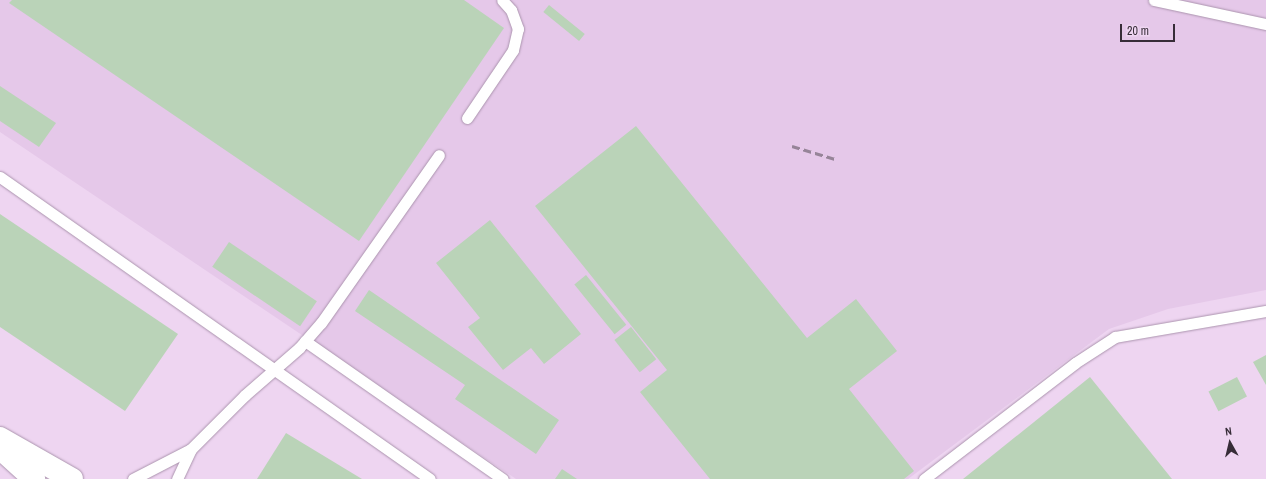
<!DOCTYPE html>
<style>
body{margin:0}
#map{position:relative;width:1266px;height:479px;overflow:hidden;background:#eed5f1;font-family:"Archivo Narrow",sans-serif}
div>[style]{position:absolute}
.built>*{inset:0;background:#e5c8e9}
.building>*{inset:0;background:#bad3b8;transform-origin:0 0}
.roads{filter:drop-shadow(0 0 1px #ab94ae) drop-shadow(0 0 1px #ab94ae)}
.service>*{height:11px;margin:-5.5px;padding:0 5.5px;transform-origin:5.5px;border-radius:5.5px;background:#fff}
.secondary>*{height:22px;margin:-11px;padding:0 11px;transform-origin:11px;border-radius:11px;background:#fff}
.rail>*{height:3px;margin-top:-1.5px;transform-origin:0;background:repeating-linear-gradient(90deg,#968498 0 8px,transparent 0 12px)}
span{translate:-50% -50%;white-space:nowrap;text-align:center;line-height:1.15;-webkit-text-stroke:3px #eed5f1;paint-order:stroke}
.north{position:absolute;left:1210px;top:423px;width:40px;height:40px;-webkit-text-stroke:3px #eed5f1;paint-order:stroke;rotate:352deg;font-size:11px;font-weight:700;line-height:16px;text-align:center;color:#372d38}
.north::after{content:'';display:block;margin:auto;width:14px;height:18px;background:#372d38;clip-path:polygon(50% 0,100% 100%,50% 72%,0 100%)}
.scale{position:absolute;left:1120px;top:24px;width:55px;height:18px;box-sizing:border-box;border:2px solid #372d38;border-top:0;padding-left:5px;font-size:12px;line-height:14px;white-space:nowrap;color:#372d38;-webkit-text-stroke:3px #eed5f1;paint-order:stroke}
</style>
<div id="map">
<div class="built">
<div style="clip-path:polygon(0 0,1266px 0,1266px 290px,1168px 309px,1109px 329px,908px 479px,516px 479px,0 132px)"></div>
</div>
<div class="building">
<div style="clip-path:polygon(12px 0,464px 0,504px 28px,359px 241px,9px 3px)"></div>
<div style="left:549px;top:5px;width:46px;height:9px;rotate:39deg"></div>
<div style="clip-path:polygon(0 86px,56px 123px,39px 147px,0 121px)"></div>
<div style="clip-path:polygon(636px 126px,807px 338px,856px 299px,897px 351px,849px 389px,914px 471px,904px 479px,710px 479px,640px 392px,667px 370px,535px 206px)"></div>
<div style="clip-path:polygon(0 214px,178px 334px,125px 411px,0 327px)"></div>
<div style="clip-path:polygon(490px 220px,581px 334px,544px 364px,531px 348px,503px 370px,468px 327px,480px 318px,436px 263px)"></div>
<div style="left:229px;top:242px;width:106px;height:30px;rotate:34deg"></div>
<div style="left:586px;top:275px;width:64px;height:15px;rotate:51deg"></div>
<div style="clip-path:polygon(369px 290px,559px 420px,536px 454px,455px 399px,465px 385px,355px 311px)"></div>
<div style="left:631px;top:327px;width:41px;height:21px;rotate:52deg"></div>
<div style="clip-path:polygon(1266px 355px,1266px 385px,1253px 362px)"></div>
<div style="clip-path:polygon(1090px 377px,1172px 479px,963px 479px)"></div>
<div style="left:1237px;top:377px;width:22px;height:32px;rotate:63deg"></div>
<div style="clip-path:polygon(286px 433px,362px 479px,257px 479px)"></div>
<div style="clip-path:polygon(562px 469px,577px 479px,555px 479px)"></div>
</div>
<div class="roads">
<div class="service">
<div style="left:1154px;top:0;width:115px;rotate:12.1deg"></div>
<div style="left:467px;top:118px;width:82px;rotate:-55.9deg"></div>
<div style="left:513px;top:50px;width:22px;rotate:-77deg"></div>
<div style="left:518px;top:29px;width:20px;rotate:-110deg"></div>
<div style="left:511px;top:10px;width:13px;rotate:-132deg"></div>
<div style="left:0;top:177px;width:525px;rotate:35.08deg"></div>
<div style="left:305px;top:341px;width:241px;rotate:34.9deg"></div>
<div style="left:133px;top:479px;width:65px;rotate:-27.3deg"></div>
<div style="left:191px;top:449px;width:76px;rotate:-45deg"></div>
<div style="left:245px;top:395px;width:72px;rotate:-41deg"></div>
<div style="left:299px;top:348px;width:33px;rotate:-49deg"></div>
<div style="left:321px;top:323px;width:205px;rotate:-54.9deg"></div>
<div style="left:177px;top:479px;width:33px;rotate:-65deg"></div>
<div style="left:924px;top:479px;width:190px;rotate:-37.5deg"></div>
<div style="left:1075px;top:363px;width:48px;rotate:-33deg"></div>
<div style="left:1115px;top:337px;width:153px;rotate:-9.8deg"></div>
</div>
<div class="secondary">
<div style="left:0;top:438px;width:83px;rotate:29.7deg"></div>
<div style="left:1px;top:449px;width:45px;rotate:42.3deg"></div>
</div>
</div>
<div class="rail">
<div style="left:792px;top:146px;width:45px;rotate:16.8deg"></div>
</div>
<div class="north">N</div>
<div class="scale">20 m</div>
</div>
